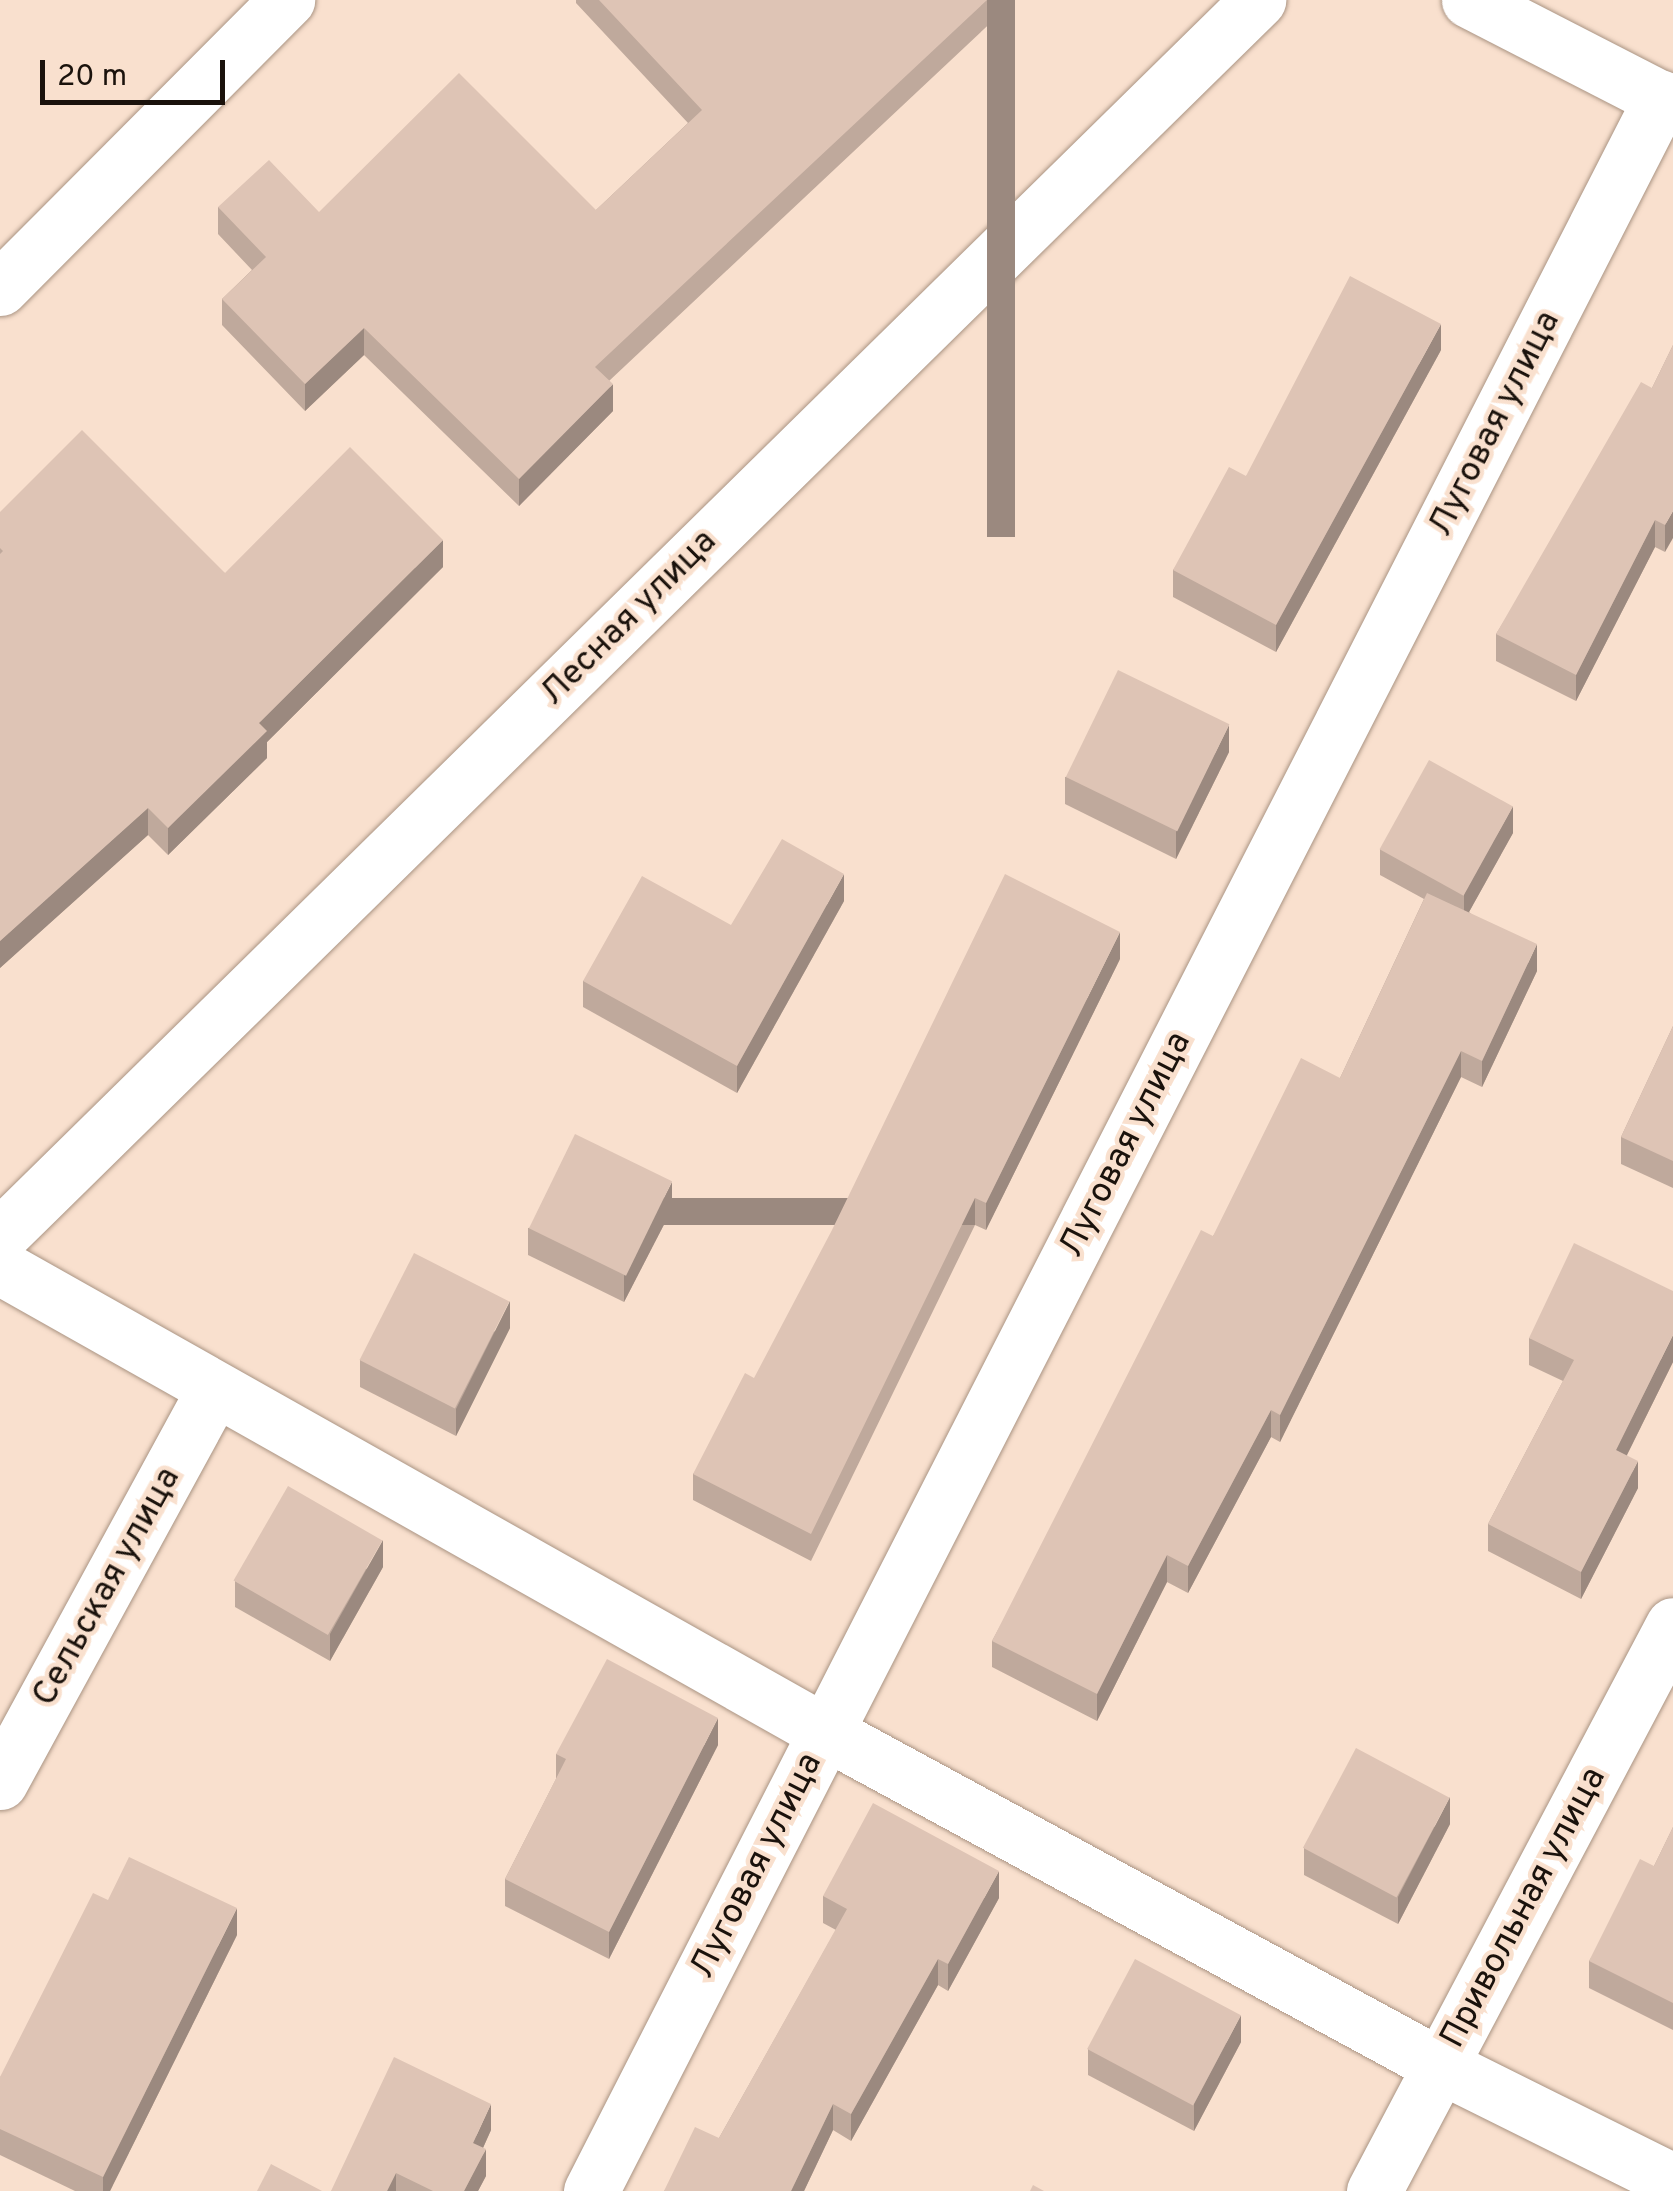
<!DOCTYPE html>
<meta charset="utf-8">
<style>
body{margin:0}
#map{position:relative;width:1673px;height:2191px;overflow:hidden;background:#f9e0ce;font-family:Overpass,sans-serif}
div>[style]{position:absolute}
.roads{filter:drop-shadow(0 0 2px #aa9483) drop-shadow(0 0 2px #aa9483)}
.minor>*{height:55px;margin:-27.5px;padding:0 27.5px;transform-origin:27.5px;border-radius:27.5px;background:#fff}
.wall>*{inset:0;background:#bfa99c}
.shaded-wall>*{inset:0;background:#9b897f;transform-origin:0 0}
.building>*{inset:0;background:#dec4b5;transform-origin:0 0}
span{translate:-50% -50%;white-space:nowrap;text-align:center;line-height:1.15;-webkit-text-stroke:9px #f9e0ce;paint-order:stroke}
.street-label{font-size:35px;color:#1a120c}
.scale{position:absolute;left:40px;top:60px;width:185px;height:45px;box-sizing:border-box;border:5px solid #1a120c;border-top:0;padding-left:12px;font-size:30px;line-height:35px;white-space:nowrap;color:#1a120c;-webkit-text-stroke:8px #f9e0ce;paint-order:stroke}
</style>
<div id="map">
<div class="roads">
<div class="minor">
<div style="left:1469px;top:0;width:229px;rotate:27.2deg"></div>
<div style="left:0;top:288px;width:407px;rotate:-45.1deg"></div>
<div style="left:0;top:1236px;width:1764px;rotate:-44.49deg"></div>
<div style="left:0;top:1267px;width:947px;rotate:29.41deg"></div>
<div style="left:825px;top:1732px;width:701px;rotate:28.47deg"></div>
<div style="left:1441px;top:2066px;width:259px;rotate:26.4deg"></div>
<div style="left:0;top:1782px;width:444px;rotate:-61.4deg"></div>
<div style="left:591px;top:2191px;width:2351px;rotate:-62.92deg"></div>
<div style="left:1374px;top:2191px;width:640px;rotate:-62.15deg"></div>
</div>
</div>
<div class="wall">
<div style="clip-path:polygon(576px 0,1015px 0,609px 381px,613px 411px,519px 506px,364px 355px,305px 411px,222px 325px,222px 299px,252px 270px,218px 234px,218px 207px,319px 212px,596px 210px,688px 123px,576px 3px)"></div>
<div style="clip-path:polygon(1673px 345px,1665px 552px,1655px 547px,1576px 701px,1496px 661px,1496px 634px,1652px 388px)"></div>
<div style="clip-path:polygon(1441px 350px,1276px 652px,1173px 597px,1173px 570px,1246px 476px)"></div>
<div style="clip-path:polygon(0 512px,225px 573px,443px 567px,267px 742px,267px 758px,168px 855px,148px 835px,0 968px)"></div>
<div style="clip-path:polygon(1229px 752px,1176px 859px,1065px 804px,1065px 777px)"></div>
<div style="clip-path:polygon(1513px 833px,1469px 912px,1537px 971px,1482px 1087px,1461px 1077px,1280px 1442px,1271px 1437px,1188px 1593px,1167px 1582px,1097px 1721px,992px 1667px,992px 1641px,1213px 1236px,1340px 1078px,1424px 899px,1380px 875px,1380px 849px)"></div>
<div style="clip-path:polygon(844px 901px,737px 1093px,583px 1007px,583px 981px,731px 925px)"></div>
<div style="clip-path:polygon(1120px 959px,986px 1230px,975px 1225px,811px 1561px,693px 1500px,693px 1474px)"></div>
<div style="clip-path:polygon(1673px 1026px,1673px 1188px,1621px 1164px,1621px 1137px)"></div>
<div style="clip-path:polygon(672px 1209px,624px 1302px,528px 1255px,528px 1228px)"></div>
<div style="clip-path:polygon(510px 1328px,456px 1436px,360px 1387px,360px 1360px)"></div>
<div style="clip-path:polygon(1529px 1338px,1673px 1362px,1627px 1455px,1638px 1488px,1581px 1599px,1488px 1551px,1488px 1524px,1563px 1381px,1529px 1365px)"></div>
<div style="clip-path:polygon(383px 1567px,330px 1661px,235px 1607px,235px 1581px)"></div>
<div style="clip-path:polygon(718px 1745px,609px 1959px,505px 1906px,505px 1879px,556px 1779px,556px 1754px)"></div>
<div style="clip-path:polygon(1450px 1824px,1398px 1924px,1304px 1875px,1304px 1848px)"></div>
<div style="clip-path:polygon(1673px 1827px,1673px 2030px,1589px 1988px,1589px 1961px,1654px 1866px)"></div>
<div style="clip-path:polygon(823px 1896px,999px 1898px,948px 1991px,938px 1985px,851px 2141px,833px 2130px,804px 2191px,664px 2191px,719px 2138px,836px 1930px,823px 1923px)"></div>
<div style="clip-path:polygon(237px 1935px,110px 2191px,75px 2191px,0 2155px,0 2077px)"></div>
<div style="clip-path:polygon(1241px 2042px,1194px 2131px,1088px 2075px,1088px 2049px)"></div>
<div style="clip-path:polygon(491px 2130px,483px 2148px,486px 2176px,478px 2191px,331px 2191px)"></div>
</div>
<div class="shaded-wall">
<div style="left:987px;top:0;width:28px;height:537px"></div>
<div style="clip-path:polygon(1441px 324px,1441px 350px,1276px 652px,1276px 625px)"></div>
<div style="clip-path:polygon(364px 328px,364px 355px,305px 411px,305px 384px)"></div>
<div style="clip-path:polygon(613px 384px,613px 411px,519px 506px,519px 479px)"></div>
<div style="clip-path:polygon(1673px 511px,1673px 538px,1665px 552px,1665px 525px)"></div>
<div style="clip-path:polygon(1655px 520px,1655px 547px,1576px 701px,1576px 675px)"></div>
<div style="clip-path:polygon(443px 540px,443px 567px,267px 742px,267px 758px,168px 855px,168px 828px,259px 723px)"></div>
<div style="clip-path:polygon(1229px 725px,1229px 752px,1176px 859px,1176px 832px)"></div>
<div style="clip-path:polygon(1513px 806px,1513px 833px,1464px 921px,1464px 894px)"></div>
<div style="clip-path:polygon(148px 808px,148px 835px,0 968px,0 941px)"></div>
<div style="clip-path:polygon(844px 874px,844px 901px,737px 1093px,737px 1066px)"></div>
<div style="clip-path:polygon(1120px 932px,1120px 959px,986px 1230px,986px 1203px)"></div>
<div style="clip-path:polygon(1537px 944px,1537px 971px,1482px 1087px,1482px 1061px)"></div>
<div style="clip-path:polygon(1461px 1051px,1461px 1077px,1280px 1442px,1280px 1415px)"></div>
<div style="clip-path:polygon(672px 1182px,672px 1209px,624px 1302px,624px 1276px)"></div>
<div style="left:975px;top:1198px;width:27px;height:374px;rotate:90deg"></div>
<div style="clip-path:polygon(510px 1301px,510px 1328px,456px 1436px,456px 1409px)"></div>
<div style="clip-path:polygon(1673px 1335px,1673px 1362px,1616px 1477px,1616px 1450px)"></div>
<div style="clip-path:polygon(1271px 1410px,1271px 1437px,1188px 1593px,1188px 1566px)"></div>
<div style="clip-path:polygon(1638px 1461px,1638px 1488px,1581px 1599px,1581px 1572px)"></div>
<div style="clip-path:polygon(383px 1540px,383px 1567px,330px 1661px,330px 1634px)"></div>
<div style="clip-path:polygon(1167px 1555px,1167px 1582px,1097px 1721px,1097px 1694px)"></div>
<div style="clip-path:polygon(718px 1718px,718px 1745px,609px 1959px,609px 1932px)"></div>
<div style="clip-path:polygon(1450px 1797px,1450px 1824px,1398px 1924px,1398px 1897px)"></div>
<div style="clip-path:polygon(999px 1871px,999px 1898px,948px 1991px,948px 1964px)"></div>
<div style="clip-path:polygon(237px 1908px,237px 1935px,110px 2191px,103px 2191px,103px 2177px)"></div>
<div style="clip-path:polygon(938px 1959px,938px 1985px,851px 2141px,851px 2114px)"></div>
<div style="clip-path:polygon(1241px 2015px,1241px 2042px,1194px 2131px,1194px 2104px)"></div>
<div style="clip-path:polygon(491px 2104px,491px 2130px,473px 2170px,473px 2143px)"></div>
<div style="clip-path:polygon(833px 2104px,833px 2130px,804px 2191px,791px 2191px)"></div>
<div style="clip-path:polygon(486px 2149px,486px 2176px,478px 2191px,464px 2191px)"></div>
<div style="clip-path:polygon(396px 2173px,396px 2191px,387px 2191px)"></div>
</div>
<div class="building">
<div style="clip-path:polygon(599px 0,987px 0,595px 367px,613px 384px,519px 479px,364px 328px,305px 384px,222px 299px,266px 257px,218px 207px,269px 160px,319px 212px,459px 73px,596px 210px,702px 110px)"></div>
<div style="clip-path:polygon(1350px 276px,1441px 324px,1276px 625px,1173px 570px,1229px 467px,1246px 476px)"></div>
<div style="clip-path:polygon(1673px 345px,1673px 511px,1665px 525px,1655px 520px,1576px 675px,1496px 634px,1641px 382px,1652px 388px)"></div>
<div style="clip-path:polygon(82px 430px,225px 573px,350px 447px,443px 540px,259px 723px,267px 731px,168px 828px,148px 808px,0 941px,0 554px,3px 551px,0 548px,0 512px)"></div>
<div style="left:1118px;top:670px;width:124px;height:119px;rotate:26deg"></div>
<div style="left:1429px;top:760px;width:96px;height:102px;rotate:29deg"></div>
<div style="clip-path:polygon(782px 839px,844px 874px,737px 1066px,583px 981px,642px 876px,731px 925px)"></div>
<div style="clip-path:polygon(1005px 874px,1120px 932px,986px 1203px,975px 1198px,811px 1534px,693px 1474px,745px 1373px,754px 1378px,832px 1230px)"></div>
<div style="clip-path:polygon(1427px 893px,1537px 944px,1482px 1061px,1461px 1051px,1280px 1415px,1271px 1410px,1188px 1566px,1167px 1555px,1097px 1694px,992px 1641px,1201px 1230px,1213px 1236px,1301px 1058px,1340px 1078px)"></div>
<div style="clip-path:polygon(1673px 1026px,1673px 1161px,1621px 1137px)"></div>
<div style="left:575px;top:1134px;width:108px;height:105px;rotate:26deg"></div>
<div style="clip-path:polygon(1574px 1243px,1673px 1291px,1673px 1335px,1616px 1450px,1638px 1461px,1581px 1572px,1488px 1524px,1574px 1360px,1529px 1338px)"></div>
<div style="left:414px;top:1253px;width:107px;height:120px;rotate:27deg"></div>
<div style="left:288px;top:1486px;width:109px;height:109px;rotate:30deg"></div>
<div style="clip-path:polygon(607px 1659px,718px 1718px,609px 1932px,505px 1879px,566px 1759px,556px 1754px)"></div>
<div style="left:1356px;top:1748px;width:106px;height:113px;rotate:28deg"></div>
<div style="clip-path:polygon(873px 1803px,999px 1871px,948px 1964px,938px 1959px,851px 2114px,833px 2104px,791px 2191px,664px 2191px,695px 2127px,719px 2138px,847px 1909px,823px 1896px)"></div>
<div style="clip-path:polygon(1673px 1827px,1673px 2003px,1589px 1961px,1640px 1859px,1654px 1866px)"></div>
<div style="clip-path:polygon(129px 1857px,237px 1908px,103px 2177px,0 2129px,0 2077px,93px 1893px,108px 1900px)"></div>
<div style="left:1135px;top:1959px;width:120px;height:102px;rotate:28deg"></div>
<div style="clip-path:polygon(394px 2057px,491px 2104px,473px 2143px,486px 2149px,464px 2191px,433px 2191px,396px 2173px,387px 2191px,331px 2191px)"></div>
<div style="clip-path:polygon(271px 2164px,322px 2191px,257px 2191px)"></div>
<div style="clip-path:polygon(1033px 2185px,1044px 2191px,1030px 2191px)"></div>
</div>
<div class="street-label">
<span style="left:1495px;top:424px;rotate:-63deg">Луговая улица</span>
<span style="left:629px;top:618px;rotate:-45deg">Лесная улица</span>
<span style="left:1126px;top:1145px;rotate:-63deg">Луговая улица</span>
<span style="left:107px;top:1587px;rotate:-61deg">Сельская улица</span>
<span style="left:757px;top:1866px;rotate:-63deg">Луговая улица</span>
<span style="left:1524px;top:1908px;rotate:-62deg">Привольная улица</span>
</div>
<div class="scale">20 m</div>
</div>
